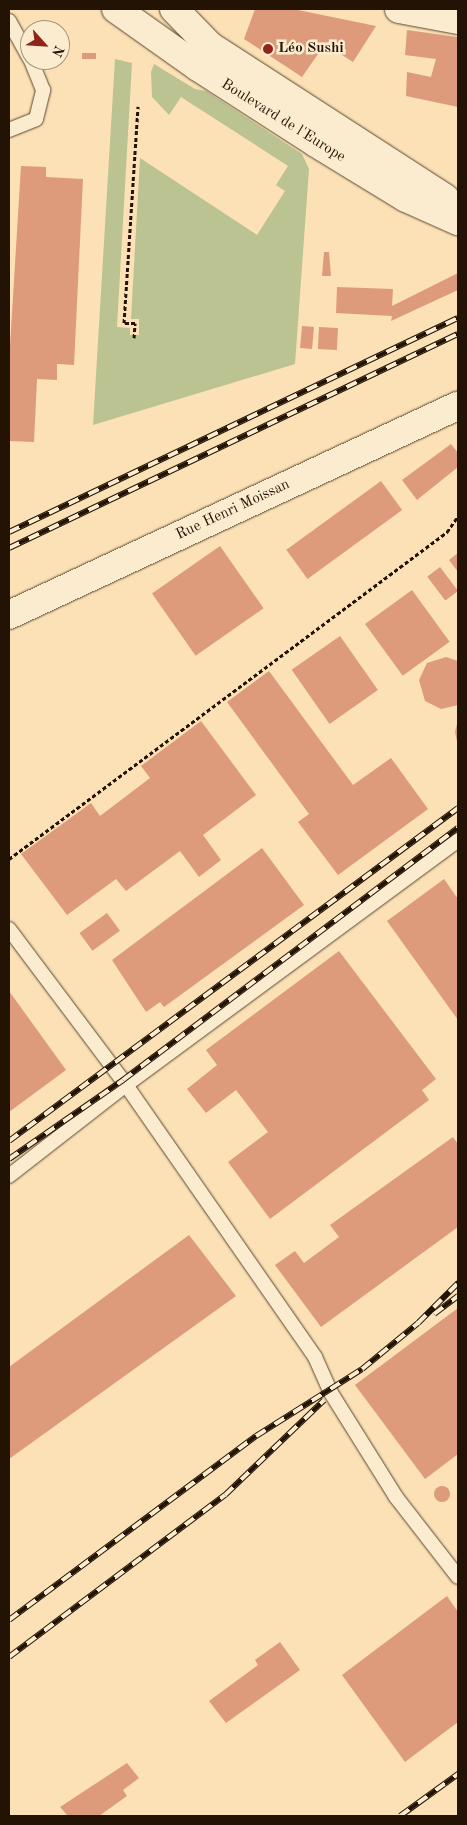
<!DOCTYPE html>
<meta charset="utf-8">
<style>
body{margin:0}
#map{position:relative;width:467px;height:1825px;overflow:hidden;background:#fbe1b5;font-family:"Old Standard TT",serif}
div>[style]{position:absolute}
.green>*{inset:0;background:#bac391}
.building>*{inset:0;background:#dd9b7b;transform-origin:0 0}
.round{border-radius:50%}
.path>*{height:3px;margin-top:-1.5px;transform-origin:0;background:repeating-linear-gradient(90deg,#231304 0 4px,transparent 0 6.5px)}
.roads{filter:drop-shadow(0 0 1px #594630) drop-shadow(0 0 1px #594630)}
.lane>*{height:14px;margin:-7px;padding:0 7px;transform-origin:7px;border-radius:7px;background:#fceccf}
.secondary>*{height:28px;margin:-14px;padding:0 14px;transform-origin:14px;border-radius:14px;background:#fceccf}
.rail>*{height:5.5px;margin-top:-2.75px;transform-origin:0;background:repeating-linear-gradient(90deg,#fceccf 0 11px,#231304 0 22px);box-sizing:border-box;border-block:1px solid #231304}
.dots>*{width:14px;height:14px;translate:-50% -50%;box-sizing:border-box;border:2px solid #fceccf;border-radius:50%}
span{translate:-50% -50%;white-space:nowrap;text-align:center;line-height:1.15;-webkit-text-stroke:5px #fceccf;paint-order:stroke}
.poi-label{font-size:15px;color:#231304;font-weight:700}
.left{translate:0 -50%;text-align:left}
.street-label{font-size:15px;color:#231304}
.frame{position:absolute;inset:0;border:10px solid #231304;pointer-events:none}
.north{position:absolute;left:20px;top:20px;width:50px;height:50px;box-sizing:border-box;background:#fceccf;border:1px solid #a5957e;border-radius:50%;rotate:116deg;font-size:14px;font-weight:700;line-height:20px;text-align:center;color:#231304}
.north::after{content:'';display:block;margin:auto;width:18px;height:22px;background:#8f2418;clip-path:polygon(50% 0,100% 100%,50% 72%,0 100%)}
</style>
<div id="map">
<div class="green">
<div style="clip-path:polygon(115px 59px,132px 63px,117px 327px,130px 328px,130px 335px,139px 335px,139px 319px,131px 319px,140px 158px,257px 235px,285px 191px,276px 185px,288px 166px,181px 97px,169px 115px,152px 97px,151px 72px,154px 64px,195px 89px,206px 91px,302px 154px,309px 169px,295px 364px,93px 425px)"></div>
</div>
<div class="building">
<div style="clip-path:polygon(255px 9px,293px 9px,376px 26px,353px 62px,325px 44px,302px 77px,244px 39px)"></div>
<div style="clip-path:polygon(407px 30px,457px 37px,458px 107px,406px 96px,407px 72px,431px 77px,436px 59px,405px 55px)"></div>
<div style="left:82px;top:53px;width:14px;height:6px"></div>
<div style="clip-path:polygon(21px 166px,46px 167px,46px 177px,83px 179px,74px 365px,57px 364px,57px 380px,37px 379px,34px 442px,9px 441px,9px 362px)"></div>
<div style="clip-path:polygon(324px 252px,329px 252px,331px 276px,322px 276px)"></div>
<div style="clip-path:polygon(458px 273px,458px 290px,391px 321px,392px 316px,336px 313px,337px 287px,393px 289px,392px 306px)"></div>
<div style="left:302px;top:326px;width:12px;height:22px;rotate:5deg"></div>
<div style="left:319px;top:327px;width:19px;height:22px;rotate:3deg"></div>
<div style="clip-path:polygon(451px 444px,458px 453px,458px 467px,417px 500px,402px 480px)"></div>
<div style="left:381px;top:481px;width:36px;height:117px;rotate:54deg"></div>
<div style="left:220px;top:546px;width:76px;height:83px;rotate:55deg"></div>
<div style="clip-path:polygon(458px 553px,458px 572px,449px 560px)"></div>
<div style="left:440px;top:567px;width:30px;height:16px;rotate:53deg"></div>
<div style="left:412px;top:590px;width:64px;height:58px;rotate:54deg"></div>
<div style="left:340px;top:636px;width:66px;height:59px;rotate:55deg"></div>
<div style="clip-path:polygon(446px 657px,458px 661px,458px 705px,441px 709px,425px 701px,419px 680px,427px 663px)"></div>
<div style="clip-path:polygon(269px 671px,353px 785px,391px 758px,428px 809px,338px 875px,298px 822px,309px 814px,227px 702px)"></div>
<div style="clip-path:polygon(458px 720px,458px 746px,455px 732px)"></div>
<div style="clip-path:polygon(201px 721px,256px 795px,203px 835px,221px 860px,199px 877px,180px 851px,126px 891px,116px 879px,67px 915px,21px 854px,91px 803px,100px 816px,150px 778px,141px 766px)"></div>
<div style="clip-path:polygon(262px 848px,304px 905px,164px 1007px,160px 1002px,146px 1012px,112px 960px)"></div>
<div style="clip-path:polygon(444px 879px,458px 899px,458px 1020px,387px 921px)"></div>
<div style="left:107px;top:913px;width:22px;height:34px;rotate:54deg"></div>
<div style="clip-path:polygon(339px 951px,436px 1079px,422px 1090px,429px 1100px,270px 1219px,228px 1162px,268px 1132px,236px 1090px,206px 1113px,187px 1089px,217px 1065px,206px 1050px)"></div>
<div style="clip-path:polygon(9px 991px,66px 1070px,9px 1112px)"></div>
<div style="clip-path:polygon(453px 1137px,458px 1144px,458px 1227px,321px 1327px,275px 1265px,295px 1251px,304px 1263px,339px 1237px,330px 1225px)"></div>
<div style="clip-path:polygon(189px 1235px,236px 1296px,9px 1459px,9px 1367px)"></div>
<div style="clip-path:polygon(458px 1308px,458px 1454px,425px 1479px,355px 1385px)"></div>
<div class="round" style="left:434px;top:1486px;width:16px;height:16px"></div>
<div style="clip-path:polygon(447px 1596px,458px 1612px,458px 1722px,405px 1762px,342px 1675px)"></div>
<div style="clip-path:polygon(280px 1642px,300px 1670px,226px 1723px,209px 1701px,258px 1665px,255px 1660px)"></div>
<div style="clip-path:polygon(127px 1763px,139px 1778px,123px 1790px,127px 1796px,99px 1816px,68px 1816px,60px 1807px)"></div>
</div>
<div class="path">
<div style="left:134px;top:338px;width:15px;rotate:-86deg"></div>
<div style="left:135px;top:323px;width:11px;rotate:180deg"></div>
<div style="left:124px;top:323px;width:217px;rotate:-86.3deg"></div>
<div style="left:9px;top:859px;width:547px;rotate:-36.74deg"></div>
<div style="left:447px;top:532px;width:19px;rotate:-55deg"></div>
</div>
<div class="roads">
<div class="lane">
<div style="left:9px;top:21px;width:43px;rotate:61.1deg"></div>
<div style="left:9px;top:130px;width:29px;rotate:-22deg"></div>
<div style="left:36px;top:119px;width:30px;rotate:-76deg"></div>
<div style="left:43px;top:90px;width:32px;rotate:-112deg"></div>
<div style="left:9px;top:929px;width:195px;rotate:53.1deg"></div>
<div style="left:126px;top:1085px;width:331px;rotate:55.2deg"></div>
<div style="left:315px;top:1357px;width:39px;rotate:66deg"></div>
<div style="left:331px;top:1393px;width:123px;rotate:58deg"></div>
<div style="left:396px;top:1497px;width:101px;rotate:52.2deg"></div>
<div style="left:9px;top:1176px;width:148px;rotate:-37.9deg"></div>
<div style="left:126px;top:1085px;width:413px;rotate:-36.4deg"></div>
</div>
<div class="secondary">
<div style="left:116px;top:9px;width:100px;rotate:35.3deg"></div>
<div style="left:198px;top:67px;width:140px;rotate:32.8deg"></div>
<div style="left:316px;top:143px;width:105px;rotate:31.4deg"></div>
<div style="left:406px;top:198px;width:57px;rotate:23.9deg"></div>
<div style="left:174px;top:9px;width:52px;rotate:45.8deg"></div>
<div style="left:210px;top:46px;width:280px;rotate:32.9deg"></div>
<div style="left:399px;top:9px;width:60px;rotate:10.6deg"></div>
<div style="left:9px;top:615px;width:495px;rotate:-25deg"></div>
</div>
</div>
<div class="rail">
<div style="left:9px;top:532px;width:497px;rotate:-25.5deg"></div>
<div style="left:9px;top:548px;width:497px;rotate:-25.5deg"></div>
<div style="left:9px;top:1141px;width:559px;rotate:-36.56deg"></div>
<div style="left:9px;top:1159px;width:139px;rotate:-34.7deg"></div>
<div style="left:123px;top:1080px;width:419px;rotate:-37deg"></div>
<div style="left:434px;top:1314px;width:30px;rotate:-37deg"></div>
<div style="left:9px;top:1620px;width:308px;rotate:-36.7deg"></div>
<div style="left:256px;top:1436px;width:125px;rotate:-32.3deg"></div>
<div style="left:362px;top:1369px;width:72px;rotate:-39.4deg"></div>
<div style="left:418px;top:1323px;width:57px;rotate:-45deg"></div>
<div style="left:9px;top:1657px;width:270px;rotate:-36.9deg"></div>
<div style="left:225px;top:1495px;width:137px;rotate:-43.8deg"></div>
<div style="left:400px;top:1816px;width:72px;rotate:-35.9deg"></div>
</div>
<div class="dots">
<div style="left:268px;top:49px;background:#8f2418"></div>
</div>
<div class="poi-label">
<span class="left" style="left:278px;top:49px">Léo Sushi</span>
</div>
<div class="street-label">
<span style="left:283px;top:121px;rotate:32deg">Boulevard de l'Europe</span>
<span style="left:233px;top:510px;rotate:-25deg">Rue Henri Moissan</span>
</div>
<div class="frame"></div>
<div class="north">N</div>
</div>
